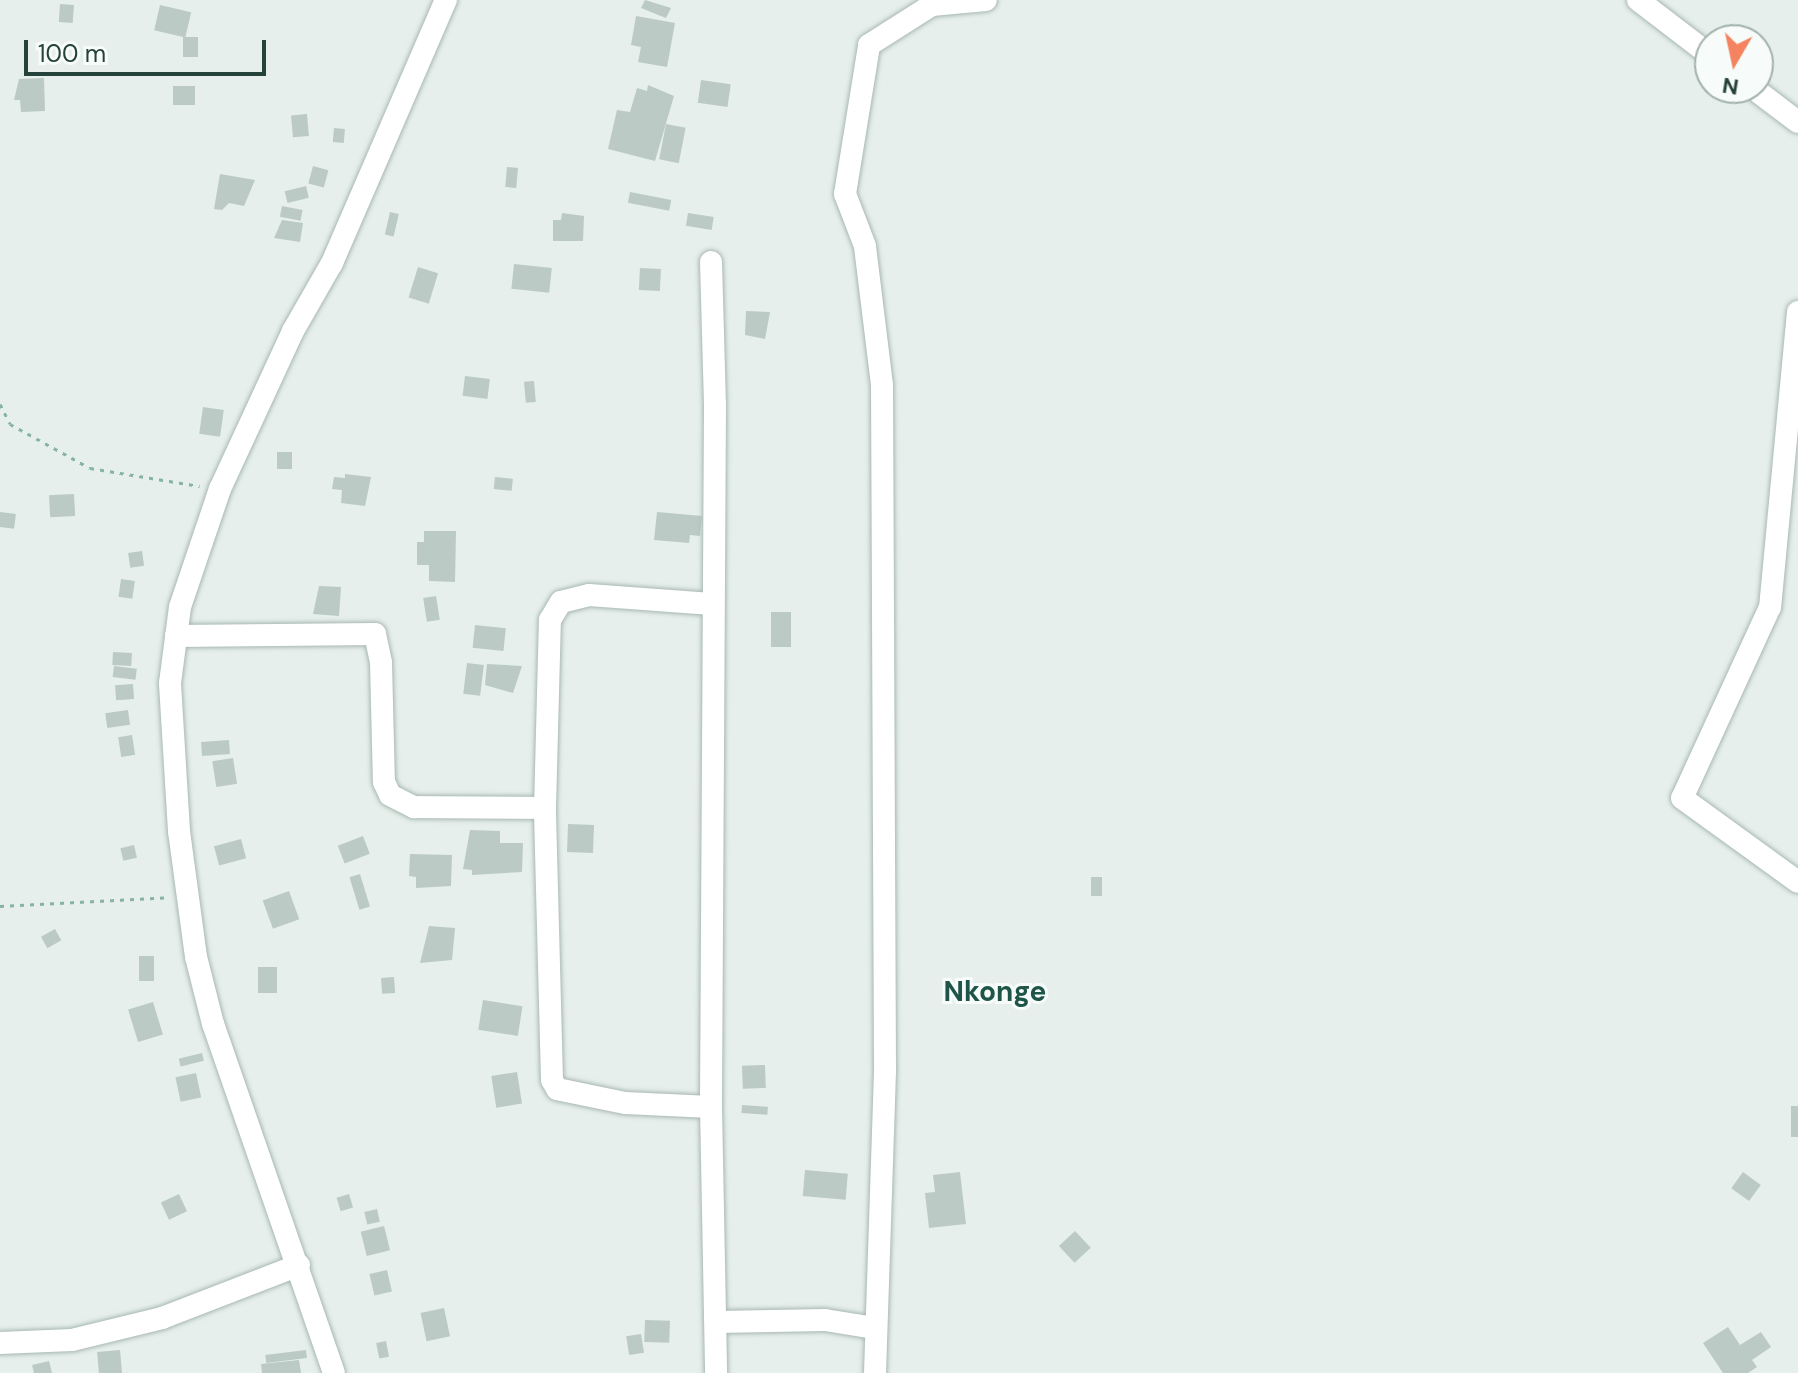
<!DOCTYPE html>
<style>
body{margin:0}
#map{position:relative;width:1798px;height:1373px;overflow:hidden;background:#e6efeb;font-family:"DM Sans",sans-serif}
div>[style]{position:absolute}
.building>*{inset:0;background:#bbcac4;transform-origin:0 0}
.path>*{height:3px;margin-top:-1.5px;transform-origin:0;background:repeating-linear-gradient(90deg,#86b3a5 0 4px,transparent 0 10px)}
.roads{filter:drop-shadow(0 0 2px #a8b8b2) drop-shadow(0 0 2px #a8b8b2)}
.minor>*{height:22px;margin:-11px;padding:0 11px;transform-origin:11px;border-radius:11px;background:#fff}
span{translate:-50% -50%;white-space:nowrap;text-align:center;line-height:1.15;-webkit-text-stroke:6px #f7fbf9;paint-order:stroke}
.quarter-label{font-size:28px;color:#1f5548;font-weight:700}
.north{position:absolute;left:1694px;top:24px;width:80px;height:80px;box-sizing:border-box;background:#f7fbf9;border:2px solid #a3b1ad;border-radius:50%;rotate:189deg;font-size:22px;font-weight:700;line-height:32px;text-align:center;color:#24423a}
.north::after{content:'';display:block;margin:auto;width:28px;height:36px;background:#f4845f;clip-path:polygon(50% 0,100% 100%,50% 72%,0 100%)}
.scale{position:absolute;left:24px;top:40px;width:242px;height:36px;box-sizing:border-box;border:4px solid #24423a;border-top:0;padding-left:10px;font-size:24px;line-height:28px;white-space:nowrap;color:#24423a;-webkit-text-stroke:6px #f7fbf9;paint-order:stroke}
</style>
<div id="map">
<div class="building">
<div style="clip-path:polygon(645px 0,671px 8px,666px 18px,641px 8px)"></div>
<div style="left:60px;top:4px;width:14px;height:18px;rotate:4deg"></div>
<div style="left:160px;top:5px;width:32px;height:26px;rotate:13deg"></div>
<div style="clip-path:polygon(636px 16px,675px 23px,667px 67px,638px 62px,641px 47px,631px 45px)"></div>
<div style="left:183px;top:37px;width:15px;height:20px"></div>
<div style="clip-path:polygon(44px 78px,45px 111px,21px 112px,20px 100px,14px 100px,19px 79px)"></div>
<div style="left:701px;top:80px;width:30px;height:23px;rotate:8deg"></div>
<div style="clip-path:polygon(648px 85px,674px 96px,655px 161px,608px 149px,617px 110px,630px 112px,637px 88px,647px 91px)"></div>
<div style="left:173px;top:86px;width:22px;height:19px"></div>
<div style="left:307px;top:114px;width:22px;height:16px;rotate:85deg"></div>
<div style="left:666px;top:124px;width:20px;height:36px;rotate:11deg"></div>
<div style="left:334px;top:128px;width:11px;height:14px;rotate:5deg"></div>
<div style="left:313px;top:166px;width:16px;height:18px;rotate:15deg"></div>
<div style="left:507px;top:167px;width:11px;height:20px;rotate:5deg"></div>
<div style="clip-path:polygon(220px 174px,255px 180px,244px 206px,229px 203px,222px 210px,214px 209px)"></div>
<div style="left:306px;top:186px;width:12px;height:22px;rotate:76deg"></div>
<div style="left:630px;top:192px;width:42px;height:11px;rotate:11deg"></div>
<div style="left:282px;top:206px;width:21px;height:11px;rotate:11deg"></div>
<div style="left:390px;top:212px;width:9px;height:23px;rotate:13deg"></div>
<div style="clip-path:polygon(562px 213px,584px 216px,583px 241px,553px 241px,553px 220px,561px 220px)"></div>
<div style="left:688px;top:213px;width:26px;height:13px;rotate:9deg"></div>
<div style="clip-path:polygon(282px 220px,303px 223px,300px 242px,274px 238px)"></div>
<div style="left:514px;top:264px;width:38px;height:25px;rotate:6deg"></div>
<div style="left:418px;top:267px;width:21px;height:32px;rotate:17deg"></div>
<div style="left:640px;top:268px;width:21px;height:22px;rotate:3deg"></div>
<div style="clip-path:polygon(746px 311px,770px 312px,765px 339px,745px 335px)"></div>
<div style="left:465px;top:376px;width:25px;height:20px;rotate:7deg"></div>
<div style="left:534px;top:381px;width:21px;height:10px;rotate:85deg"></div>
<div style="left:203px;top:407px;width:21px;height:27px;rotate:8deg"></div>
<div style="left:277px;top:452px;width:15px;height:17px"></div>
<div style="clip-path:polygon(345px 474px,371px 477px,365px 506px,341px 503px,342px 490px,332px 489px,334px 477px,345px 478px)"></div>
<div style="left:495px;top:477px;width:18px;height:12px;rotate:6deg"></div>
<div style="left:74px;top:494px;width:22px;height:25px;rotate:87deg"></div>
<div style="left:0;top:512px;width:16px;height:15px;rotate:7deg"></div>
<div style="clip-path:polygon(657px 512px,702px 516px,700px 536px,690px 535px,689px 543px,654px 540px)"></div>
<div style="clip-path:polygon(424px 531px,456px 531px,455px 582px,429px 581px,429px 565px,417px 565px,417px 542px,424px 542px)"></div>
<div style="left:142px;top:551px;width:15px;height:14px;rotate:82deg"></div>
<div style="left:121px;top:579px;width:14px;height:18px;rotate:8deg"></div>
<div style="clip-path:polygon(319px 586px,341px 587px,339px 616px,313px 614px)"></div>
<div style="left:436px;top:596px;width:24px;height:13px;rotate:81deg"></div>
<div style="left:771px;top:612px;width:20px;height:35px"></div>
<div style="left:475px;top:625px;width:31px;height:23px;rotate:6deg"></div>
<div style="left:113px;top:652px;width:19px;height:13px;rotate:3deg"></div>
<div style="left:467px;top:663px;width:17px;height:31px;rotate:7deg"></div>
<div style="clip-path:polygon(487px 664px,522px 666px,513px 693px,485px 685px)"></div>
<div style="left:114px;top:666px;width:23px;height:11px;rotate:7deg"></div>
<div style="left:133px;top:684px;width:15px;height:18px;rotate:86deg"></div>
<div style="left:128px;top:710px;width:15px;height:23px;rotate:82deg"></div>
<div style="left:132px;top:735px;width:20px;height:14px;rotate:81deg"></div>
<div style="left:229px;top:740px;width:14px;height:28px;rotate:86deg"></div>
<div style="left:233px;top:758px;width:26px;height:21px;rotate:81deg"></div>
<div style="left:568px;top:824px;width:26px;height:28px;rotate:2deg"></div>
<div style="clip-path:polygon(470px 830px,500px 831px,500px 843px,523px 843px,522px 872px,472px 875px,472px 870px,463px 869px)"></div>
<div style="left:363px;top:836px;width:19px;height:27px;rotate:69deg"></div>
<div style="left:241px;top:839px;width:20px;height:28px;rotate:75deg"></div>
<div style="left:134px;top:845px;width:13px;height:14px;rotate:77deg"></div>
<div style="clip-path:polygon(410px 854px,452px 855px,451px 886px,416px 888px,416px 877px,409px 876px)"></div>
<div style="left:360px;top:874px;width:34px;height:11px;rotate:73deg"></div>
<div style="left:1091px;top:877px;width:11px;height:19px"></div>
<div style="left:289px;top:891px;width:30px;height:28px;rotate:70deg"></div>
<div style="clip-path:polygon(429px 926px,455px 928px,452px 960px,420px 963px)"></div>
<div style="left:55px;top:929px;width:13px;height:16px;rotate:61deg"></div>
<div style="left:139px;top:956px;width:15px;height:25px"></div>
<div style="left:258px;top:967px;width:19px;height:26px"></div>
<div style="left:394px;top:977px;width:16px;height:13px;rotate:86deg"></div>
<div style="left:483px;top:1000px;width:40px;height:30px;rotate:9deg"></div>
<div style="left:153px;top:1002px;width:34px;height:26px;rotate:73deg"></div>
<div style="left:202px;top:1053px;width:8px;height:24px;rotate:76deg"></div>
<div style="left:765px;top:1065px;width:23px;height:23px;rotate:88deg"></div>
<div style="left:517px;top:1072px;width:32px;height:26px;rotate:81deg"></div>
<div style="left:196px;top:1073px;width:25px;height:21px;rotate:78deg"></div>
<div style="left:742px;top:1105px;width:26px;height:8px;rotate:4deg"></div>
<div style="left:1798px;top:1106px;width:31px;height:7px;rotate:90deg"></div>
<div style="left:805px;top:1170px;width:43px;height:26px;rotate:5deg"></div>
<div style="clip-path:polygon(960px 1172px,966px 1224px,929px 1228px,925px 1193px,935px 1192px,933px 1175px)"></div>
<div style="left:1743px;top:1172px;width:22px;height:20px;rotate:36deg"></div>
<div style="left:179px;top:1194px;width:19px;height:20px;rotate:65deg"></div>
<div style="left:349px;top:1194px;width:14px;height:13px;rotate:73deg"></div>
<div style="left:377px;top:1209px;width:13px;height:13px;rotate:77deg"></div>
<div style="left:384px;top:1226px;width:25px;height:24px;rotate:76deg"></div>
<div style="left:1075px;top:1231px;width:23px;height:22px;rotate:47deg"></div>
<div style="left:387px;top:1270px;width:22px;height:18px;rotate:77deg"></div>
<div style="left:444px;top:1308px;width:29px;height:24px;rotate:78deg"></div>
<div style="left:645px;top:1320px;width:25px;height:22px;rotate:2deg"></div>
<div style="clip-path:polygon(1728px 1327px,1740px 1345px,1761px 1332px,1771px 1347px,1752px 1360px,1757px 1367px,1748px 1373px,1723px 1373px,1703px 1343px)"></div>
<div style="left:641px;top:1334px;width:19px;height:15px;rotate:81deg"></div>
<div style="left:386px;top:1341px;width:16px;height:10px;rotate:79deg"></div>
<div style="left:120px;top:1350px;width:23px;height:23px;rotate:85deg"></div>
<div style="left:306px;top:1350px;width:8px;height:41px;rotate:83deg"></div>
<div style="clip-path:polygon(299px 1360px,301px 1373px,262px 1373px,261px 1364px)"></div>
<div style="clip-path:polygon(49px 1361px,52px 1373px,34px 1373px,32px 1365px)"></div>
</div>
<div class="path">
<div style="left:0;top:404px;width:22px;rotate:63deg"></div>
<div style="left:10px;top:424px;width:91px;rotate:28.8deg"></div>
<div style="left:90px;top:468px;width:111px;rotate:9.3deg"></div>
<div style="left:0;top:906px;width:169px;rotate:-3deg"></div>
</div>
<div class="roads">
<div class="minor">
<div style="left:1638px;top:0;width:91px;rotate:37.4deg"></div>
<div style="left:1753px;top:88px;width:56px;rotate:37.1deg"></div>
<div style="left:711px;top:262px;width:143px;rotate:88.4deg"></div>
<div style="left:715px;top:405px;width:702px;rotate:90.33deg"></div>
<div style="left:711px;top:1107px;width:266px;rotate:88.9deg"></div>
<div style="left:1798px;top:312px;width:296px;rotate:95.4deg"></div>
<div style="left:1770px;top:607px;width:210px;rotate:114.7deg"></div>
<div style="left:1682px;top:798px;width:143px;rotate:35.9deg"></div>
<div style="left:176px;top:636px;width:199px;rotate:-0.6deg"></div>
<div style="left:375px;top:634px;width:30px;rotate:78deg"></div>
<div style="left:381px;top:663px;width:119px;rotate:88.6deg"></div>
<div style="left:384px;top:782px;width:14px;rotate:65deg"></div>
<div style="left:390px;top:795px;width:27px;rotate:27deg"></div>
<div style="left:414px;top:807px;width:131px;rotate:0.4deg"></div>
<div style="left:711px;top:1107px;width:86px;rotate:-177.3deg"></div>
<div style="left:625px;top:1103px;width:69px;rotate:-168.4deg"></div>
<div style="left:557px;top:1089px;width:10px;rotate:-119deg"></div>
<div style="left:552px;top:1080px;width:272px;rotate:-91.5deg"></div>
<div style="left:545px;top:808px;width:188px;rotate:-88.5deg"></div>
<div style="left:550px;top:620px;width:21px;rotate:-59deg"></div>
<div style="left:561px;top:602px;width:29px;rotate:-14deg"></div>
<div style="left:589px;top:595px;width:123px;rotate:4.2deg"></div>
<div style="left:717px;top:1322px;width:108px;rotate:-1.1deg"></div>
<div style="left:825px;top:1320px;width:51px;rotate:9.1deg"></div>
<div style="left:0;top:1343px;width:72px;rotate:-2.4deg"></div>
<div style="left:72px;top:1340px;width:93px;rotate:-13.7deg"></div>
<div style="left:162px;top:1318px;width:147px;rotate:-21.1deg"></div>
<div style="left:334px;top:1373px;width:369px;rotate:-109.1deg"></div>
<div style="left:213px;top:1024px;width:69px;rotate:-104.2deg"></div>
<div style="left:196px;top:957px;width:127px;rotate:-97.7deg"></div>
<div style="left:179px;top:831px;width:148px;rotate:-93.5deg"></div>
<div style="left:170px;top:683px;width:77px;rotate:-82.5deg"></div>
<div style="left:180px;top:607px;width:125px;rotate:-71.3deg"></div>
<div style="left:220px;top:489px;width:174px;rotate:-65.2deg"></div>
<div style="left:293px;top:331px;width:78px;rotate:-60.2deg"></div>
<div style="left:332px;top:263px;width:287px;rotate:-66.6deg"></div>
<div style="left:875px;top:1373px;width:303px;rotate:-88.1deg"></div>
<div style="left:885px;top:1070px;width:685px;rotate:-90.25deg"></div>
<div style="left:882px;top:385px;width:140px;rotate:-97deg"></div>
<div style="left:865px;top:246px;width:56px;rotate:-111deg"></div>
<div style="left:845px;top:194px;width:151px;rotate:-80.8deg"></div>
<div style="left:869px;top:45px;width:75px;rotate:-32.4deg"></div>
<div style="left:932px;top:5px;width:54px;rotate:-5.3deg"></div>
</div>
</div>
<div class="quarter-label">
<span style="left:995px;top:992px">Nkonge</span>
</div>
<div class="north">N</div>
<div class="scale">100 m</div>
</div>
